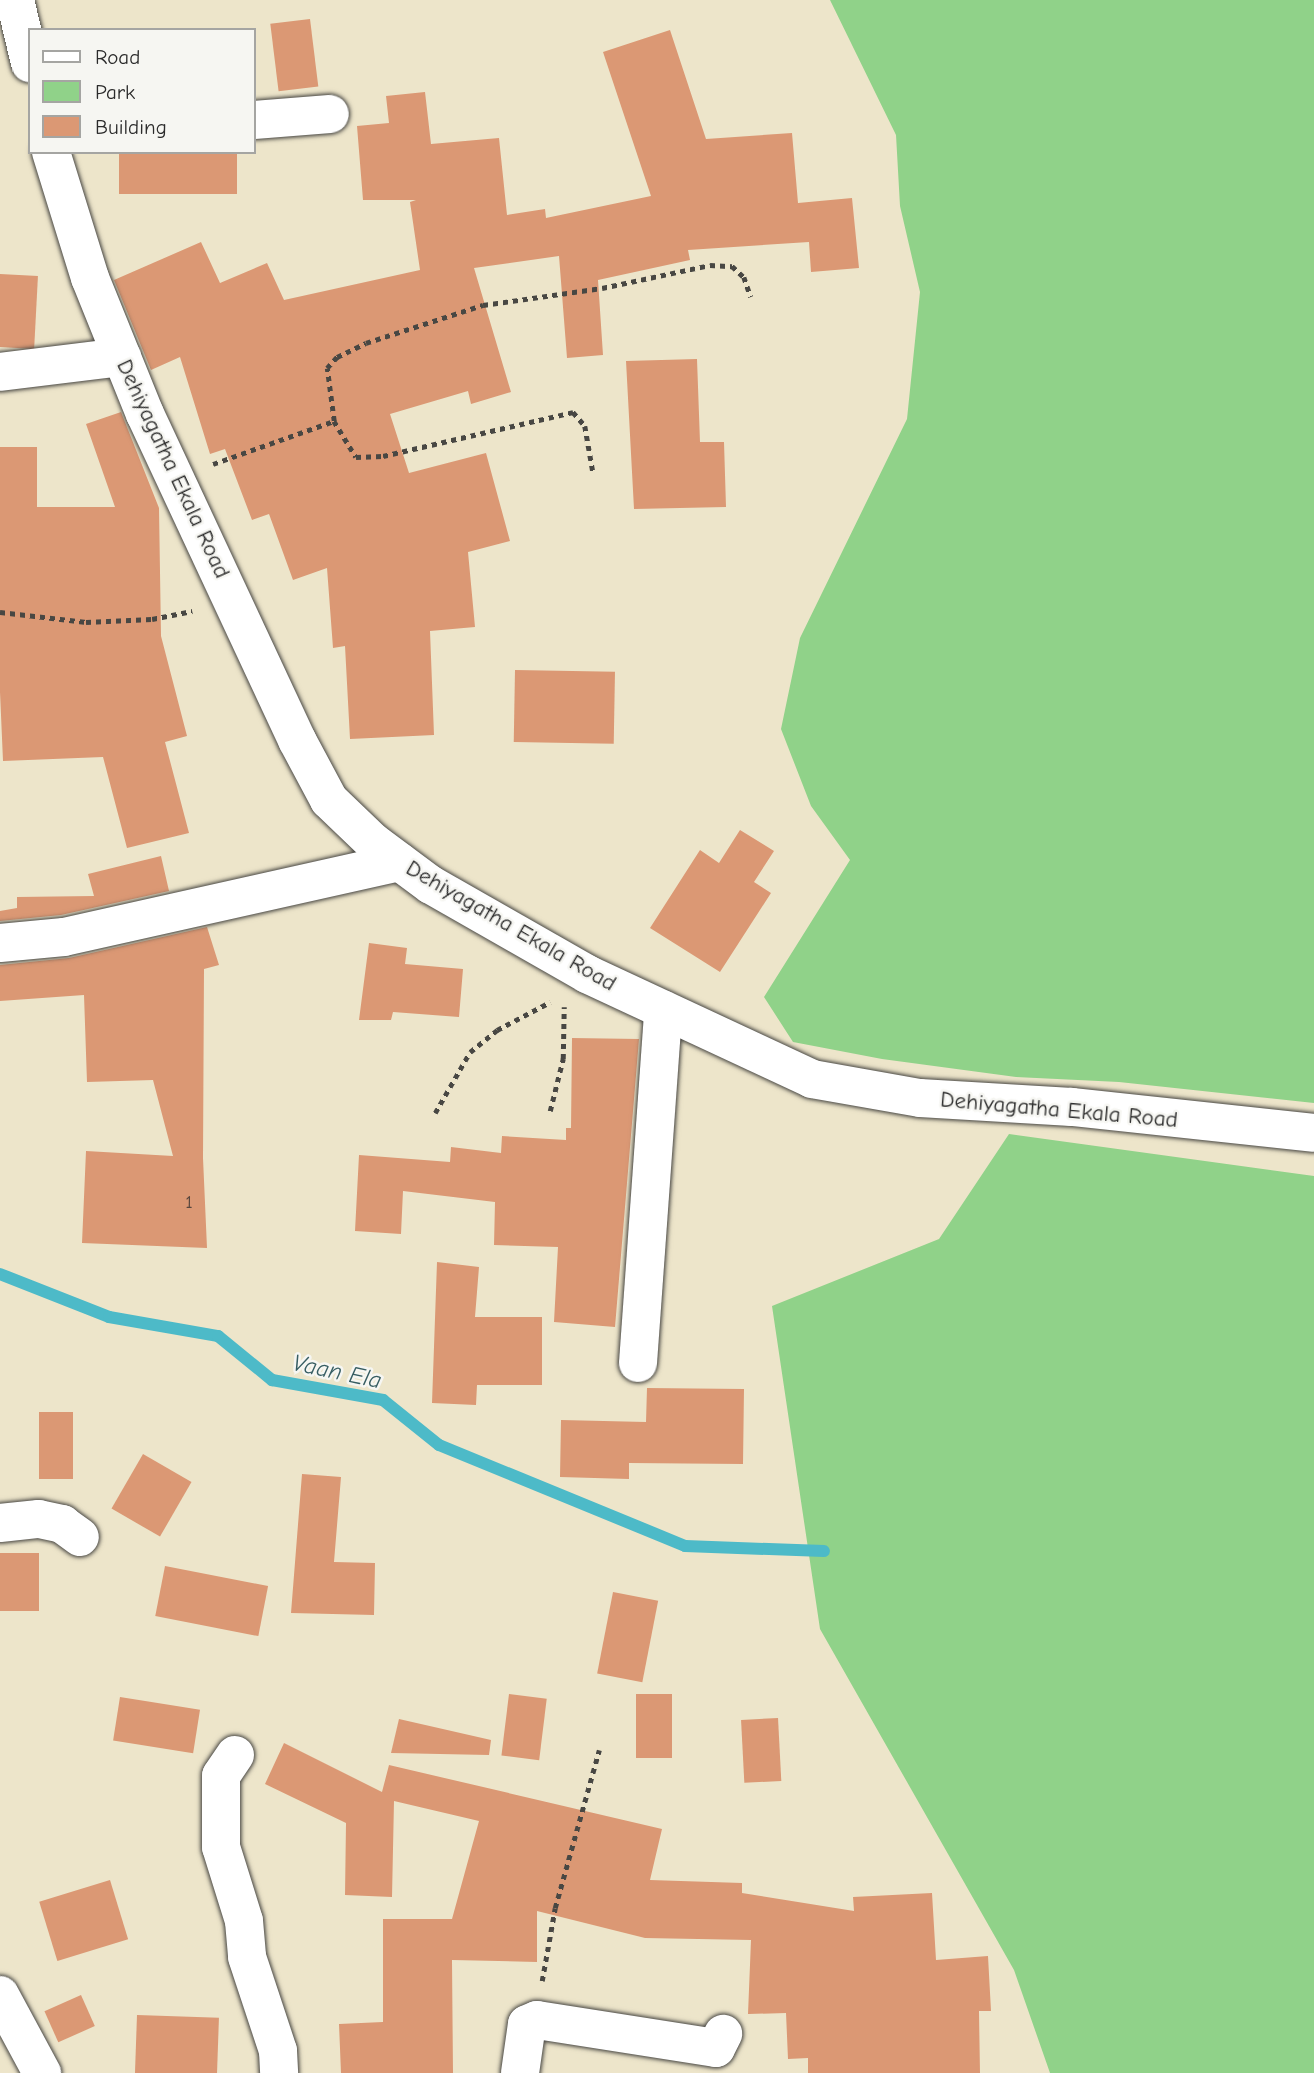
<!DOCTYPE html>
<style>
body{margin:0}
#map{position:relative;width:1314px;height:2073px;overflow:hidden;background:#ede5ca;font-family:"Comic Neue",sans-serif}
div>[style]{position:absolute}
.green>*{inset:0;background:#90d289}
.stream>*{height:12px;margin:-6px;padding:0 6px;transform-origin:6px;border-radius:6px;background:#4dbac8}
.building>*{inset:0;background:#db9874;transform-origin:0 0}
.path>*{height:4.5px;margin-top:-2.25px;transform-origin:0;background:repeating-linear-gradient(90deg,#484743 0 5px,transparent 0 10px)}
.roads{filter:drop-shadow(0 0 2px #484743) drop-shadow(0 0 2px #484743)}
.street>*{height:38px;margin:-19px;padding:0 19px;transform-origin:19px;border-radius:19px;background:#fff}
span{translate:-50% -50%;white-space:nowrap;text-align:center;line-height:1.15;-webkit-text-stroke:5px #f6f6f2;paint-order:stroke}
.number-label{font-size:19px;color:#57463d}
.number-label span{-webkit-text-stroke-width:0}
.street-label{font-size:23px;color:#2b2b2b}
.water-label{font-size:24px;color:#375d62;font-style:italic}
.legend{position:absolute;left:28px;top:28px;width:228px;height:126px;box-sizing:border-box;background:#f6f6f2;border:2px solid #a5a5a2;margin:0;padding:9px 12px;list-style:none;font-size:21px;color:#2b2b2b}
.legend li{display:flex;align-items:center;gap:14px;height:35px}
.legend b{width:35px;border:2px solid #a5a5a2}
</style>
<div id="map">
<div class="green">
<div style="clip-path:polygon(830px 0,1314px 0,1314px 1103px,1119px 1082px,1016px 1077px,882px 1059px,793px 1042px,764px 997px,850px 860px,811px 806px,781px 729px,800px 638px,907px 419px,920px 292px,900px 206px,896px 135px)"></div>
<div style="clip-path:polygon(1009px 1134px,1314px 1176px,1314px 2073px,1050px 2073px,1014px 1970px,820px 1629px,772px 1306px,939px 1239px)"></div>
</div>
<div class="stream">
<div style="left:0;top:1274px;width:117px;rotate:21.5deg"></div>
<div style="left:109px;top:1317px;width:111px;rotate:9.9deg"></div>
<div style="left:218px;top:1336px;width:70px;rotate:39.2deg"></div>
<div style="left:272px;top:1380px;width:113px;rotate:10.2deg"></div>
<div style="left:383px;top:1400px;width:72px;rotate:38.8deg"></div>
<div style="left:439px;top:1445px;width:266px;rotate:22.3deg"></div>
<div style="left:685px;top:1546px;width:139px;rotate:2.1deg"></div>
</div>
<div class="building">
<div style="left:310px;top:19px;width:68px;height:40px;rotate:83deg"></div>
<div style="clip-path:polygon(670px 30px,706px 139px,792px 133px,798px 203px,852px 198px,859px 268px,811px 272px,809px 242px,688px 250px,690px 260px,598px 280px,603px 355px,567px 358px,559px 256px,474px 268px,511px 392px,471px 404px,468px 391px,390px 414px,409px 473px,486px 453px,510px 541px,468px 552px,475px 627px,430px 631px,434px 735px,350px 739px,345px 646px,333px 648px,327px 568px,293px 580px,269px 514px,252px 520px,225px 449px,210px 454px,180px 357px,151px 370px,114px 280px,201px 242px,220px 283px,267px 263px,284px 300px,420px 270px,410px 202px,416px 200px,363px 200px,357px 126px,389px 123px,386px 96px,425px 92px,431px 144px,499px 138px,507px 215px,545px 209px,546px 218px,651px 196px,603px 52px)"></div>
<div style="left:119px;top:152px;width:118px;height:42px"></div>
<div style="left:0;top:274px;width:38px;height:73px;rotate:3deg"></div>
<div style="clip-path:polygon(697px 359px,700px 442px,724px 442px,726px 507px,634px 509px,626px 361px)"></div>
<div style="clip-path:polygon(121px 412px,159px 508px,161px 636px,187px 736px,165px 742px,189px 833px,127px 848px,103px 757px,3px 761px,0 692px,0 447px,37px 447px,37px 507px,115px 507px,86px 424px)"></div>
<div style="left:515px;top:670px;width:100px;height:72px;rotate:1deg"></div>
<div style="clip-path:polygon(740px 830px,774px 851px,754px 882px,771px 893px,720px 972px,650px 928px,700px 850px,719px 863px)"></div>
<div style="clip-path:polygon(161px 856px,169px 891px,61px 915px,0 921px,0 911px,17px 908px,17px 897px,94px 896px,88px 874px)"></div>
<div style="clip-path:polygon(207px 927px,219px 965px,204px 969px,203px 1158px,207px 1248px,82px 1243px,86px 1151px,173px 1156px,153px 1080px,87px 1082px,84px 995px,0 1001px,0 965px,69px 958px)"></div>
<div style="clip-path:polygon(369px 943px,407px 948px,405px 964px,463px 969px,459px 1017px,393px 1012px,391px 1020px,359px 1020px)"></div>
<div style="clip-path:polygon(572px 1038px,639px 1039px,615px 1327px,554px 1322px,558px 1247px,494px 1245px,495px 1202px,403px 1191px,401px 1234px,355px 1231px,359px 1155px,450px 1162px,451px 1147px,501px 1153px,502px 1136px,566px 1140px,566px 1128px,571px 1128px)"></div>
<div style="clip-path:polygon(437px 1262px,479px 1267px,475px 1317px,542px 1317px,542px 1385px,477px 1385px,476px 1405px,432px 1403px)"></div>
<div style="clip-path:polygon(647px 1388px,744px 1389px,743px 1464px,629px 1463px,629px 1479px,560px 1477px,561px 1420px,646px 1422px)"></div>
<div style="left:39px;top:1412px;width:34px;height:67px"></div>
<div style="left:143px;top:1454px;width:56px;height:63px;rotate:30deg"></div>
<div style="clip-path:polygon(302px 1474px,341px 1477px,334px 1562px,375px 1563px,374px 1615px,291px 1613px)"></div>
<div style="left:0;top:1553px;width:39px;height:58px"></div>
<div style="left:165px;top:1566px;width:105px;height:51px;rotate:11deg"></div>
<div style="left:613px;top:1592px;width:46px;height:83px;rotate:11deg"></div>
<div style="left:509px;top:1694px;width:38px;height:62px;rotate:7deg"></div>
<div style="left:636px;top:1694px;width:36px;height:64px"></div>
<div style="left:120px;top:1697px;width:81px;height:44px;rotate:9deg"></div>
<div style="left:778px;top:1718px;width:63px;height:37px;rotate:87deg"></div>
<div style="clip-path:polygon(399px 1719px,491px 1740px,489px 1755px,391px 1753px)"></div>
<div style="clip-path:polygon(284px 1743px,382px 1792px,389px 1765px,662px 1829px,650px 1880px,742px 1883px,742px 1893px,854px 1911px,853px 1897px,932px 1893px,936px 1960px,988px 1956px,991px 2011px,979px 2011px,980px 2073px,808px 2073px,808px 2058px,788px 2059px,786px 2013px,748px 2014px,751px 1940px,645px 1938px,537px 1911px,537px 1962px,452px 1960px,453px 2073px,341px 2073px,339px 2024px,383px 2022px,383px 1919px,452px 1919px,479px 1821px,394px 1801px,392px 1897px,345px 1895px,346px 1823px,265px 1784px)"></div>
<div style="left:110px;top:1880px;width:62px;height:74px;rotate:73deg"></div>
<div style="left:81px;top:1995px;width:34px;height:40px;rotate:66deg"></div>
<div style="left:137px;top:2015px;width:82px;height:58px;rotate:2deg"></div>
</div>
<div class="path">
<div style="left:334px;top:421px;width:53px;rotate:-97.5deg"></div>
<div style="left:327px;top:368px;width:15px;rotate:-48deg"></div>
<div style="left:337px;top:357px;width:32px;rotate:-26deg"></div>
<div style="left:366px;top:343px;width:123px;rotate:-18deg"></div>
<div style="left:483px;top:305px;width:120px;rotate:-8.1deg"></div>
<div style="left:602px;top:288px;width:110px;rotate:-12deg"></div>
<div style="left:710px;top:265px;width:22px;rotate:3deg"></div>
<div style="left:732px;top:266px;width:16px;rotate:43deg"></div>
<div style="left:744px;top:277px;width:21px;rotate:71deg"></div>
<div style="left:213px;top:464px;width:128px;rotate:-19.6deg"></div>
<div style="left:334px;top:421px;width:42px;rotate:58.6deg"></div>
<div style="left:356px;top:457px;width:27px;rotate:-2deg"></div>
<div style="left:383px;top:456px;width:195px;rotate:-13deg"></div>
<div style="left:573px;top:412px;width:18px;rotate:49deg"></div>
<div style="left:585px;top:426px;width:47px;rotate:80.1deg"></div>
<div style="left:0;top:612px;width:87px;rotate:6.6deg"></div>
<div style="left:86px;top:622px;width:66px;rotate:-2.6deg"></div>
<div style="left:152px;top:619px;width:41px;rotate:-11.3deg"></div>
<div style="left:550px;top:1111px;width:54px;rotate:-76deg"></div>
<div style="left:563px;top:1059px;width:52px;rotate:-88.9deg"></div>
<div style="left:435px;top:1113px;width:70px;rotate:-60.2deg"></div>
<div style="left:470px;top:1052px;width:35px;rotate:-39deg"></div>
<div style="left:497px;top:1030px;width:60px;rotate:-27.8deg"></div>
<div style="left:542px;top:1981px;width:74px;rotate:-79.9deg"></div>
<div style="left:555px;top:1908px;width:164px;rotate:-74.4deg"></div>
</div>
<div class="roads">
<div class="street">
<div style="left:15px;top:0;width:65px;rotate:76.6deg"></div>
<div style="left:254px;top:120px;width:76px;rotate:-4.5deg"></div>
<div style="left:51px;top:152px;width:132px;rotate:72.8deg"></div>
<div style="left:90px;top:278px;width:147px;rotate:68deg"></div>
<div style="left:145px;top:414px;width:360px;rotate:65deg"></div>
<div style="left:297px;top:740px;width:68px;rotate:61.9deg"></div>
<div style="left:329px;top:800px;width:61px;rotate:43.7deg"></div>
<div style="left:373px;top:842px;width:72px;rotate:36.6deg"></div>
<div style="left:431px;top:885px;width:180px;rotate:29.7deg"></div>
<div style="left:587px;top:974px;width:248px;rotate:25deg"></div>
<div style="left:812px;top:1079px;width:110px;rotate:10deg"></div>
<div style="left:920px;top:1098px;width:152px;rotate:3.4deg"></div>
<div style="left:1072px;top:1107px;width:243px;rotate:6.1deg"></div>
<div style="left:0;top:372px;width:123px;rotate:-7deg"></div>
<div style="left:0;top:943px;width:64px;rotate:-5.4deg"></div>
<div style="left:64px;top:937px;width:344px;rotate:-12.6deg"></div>
<div style="left:638px;top:1363px;width:354px;rotate:-85.9deg"></div>
<div style="left:0;top:1523px;width:39px;rotate:-6deg"></div>
<div style="left:39px;top:1519px;width:24px;rotate:12deg"></div>
<div style="left:62px;top:1524px;width:22px;rotate:36deg"></div>
<div style="left:235px;top:1755px;width:25px;rotate:124deg"></div>
<div style="left:221px;top:1776px;width:71px;rotate:90deg"></div>
<div style="left:221px;top:1847px;width:77px;rotate:72.7deg"></div>
<div style="left:244px;top:1921px;width:36px;rotate:85deg"></div>
<div style="left:247px;top:1957px;width:99px;rotate:71.7deg"></div>
<div style="left:278px;top:2051px;width:22px;rotate:87deg"></div>
<div style="left:0;top:1995px;width:89px;rotate:61.7deg"></div>
<div style="left:520px;top:2073px;width:49px;rotate:-81.9deg"></div>
<div style="left:527px;top:2024px;width:11px;rotate:-22deg"></div>
<div style="left:537px;top:2020px;width:181px;rotate:8.9deg"></div>
<div style="left:716px;top:2048px;width:16px;rotate:-63deg"></div>
</div>
</div>
<div class="number-label">
<span style="left:189px;top:1203px">1</span>
</div>
<div class="street-label">
<span style="left:173px;top:469px;rotate:65deg">Dehiyagatha Ekala Road</span>
<span style="left:511px;top:926px;rotate:30deg">Dehiyagatha Ekala Road</span>
<span style="left:1059px;top:1110px;rotate:5deg">Dehiyagatha Ekala Road</span>
</div>
<div class="water-label">
<span style="left:337px;top:1372px;rotate:12deg">Vaan Ela</span>
</div>
<ul class="legend">
<li><b style="height:9px;background:#fff"></b>Road</li>
<li><b style="height:19px;background:#90d289"></b>Park</li>
<li><b style="height:19px;background:#db9874"></b>Building</li>
</ul>
</div>
